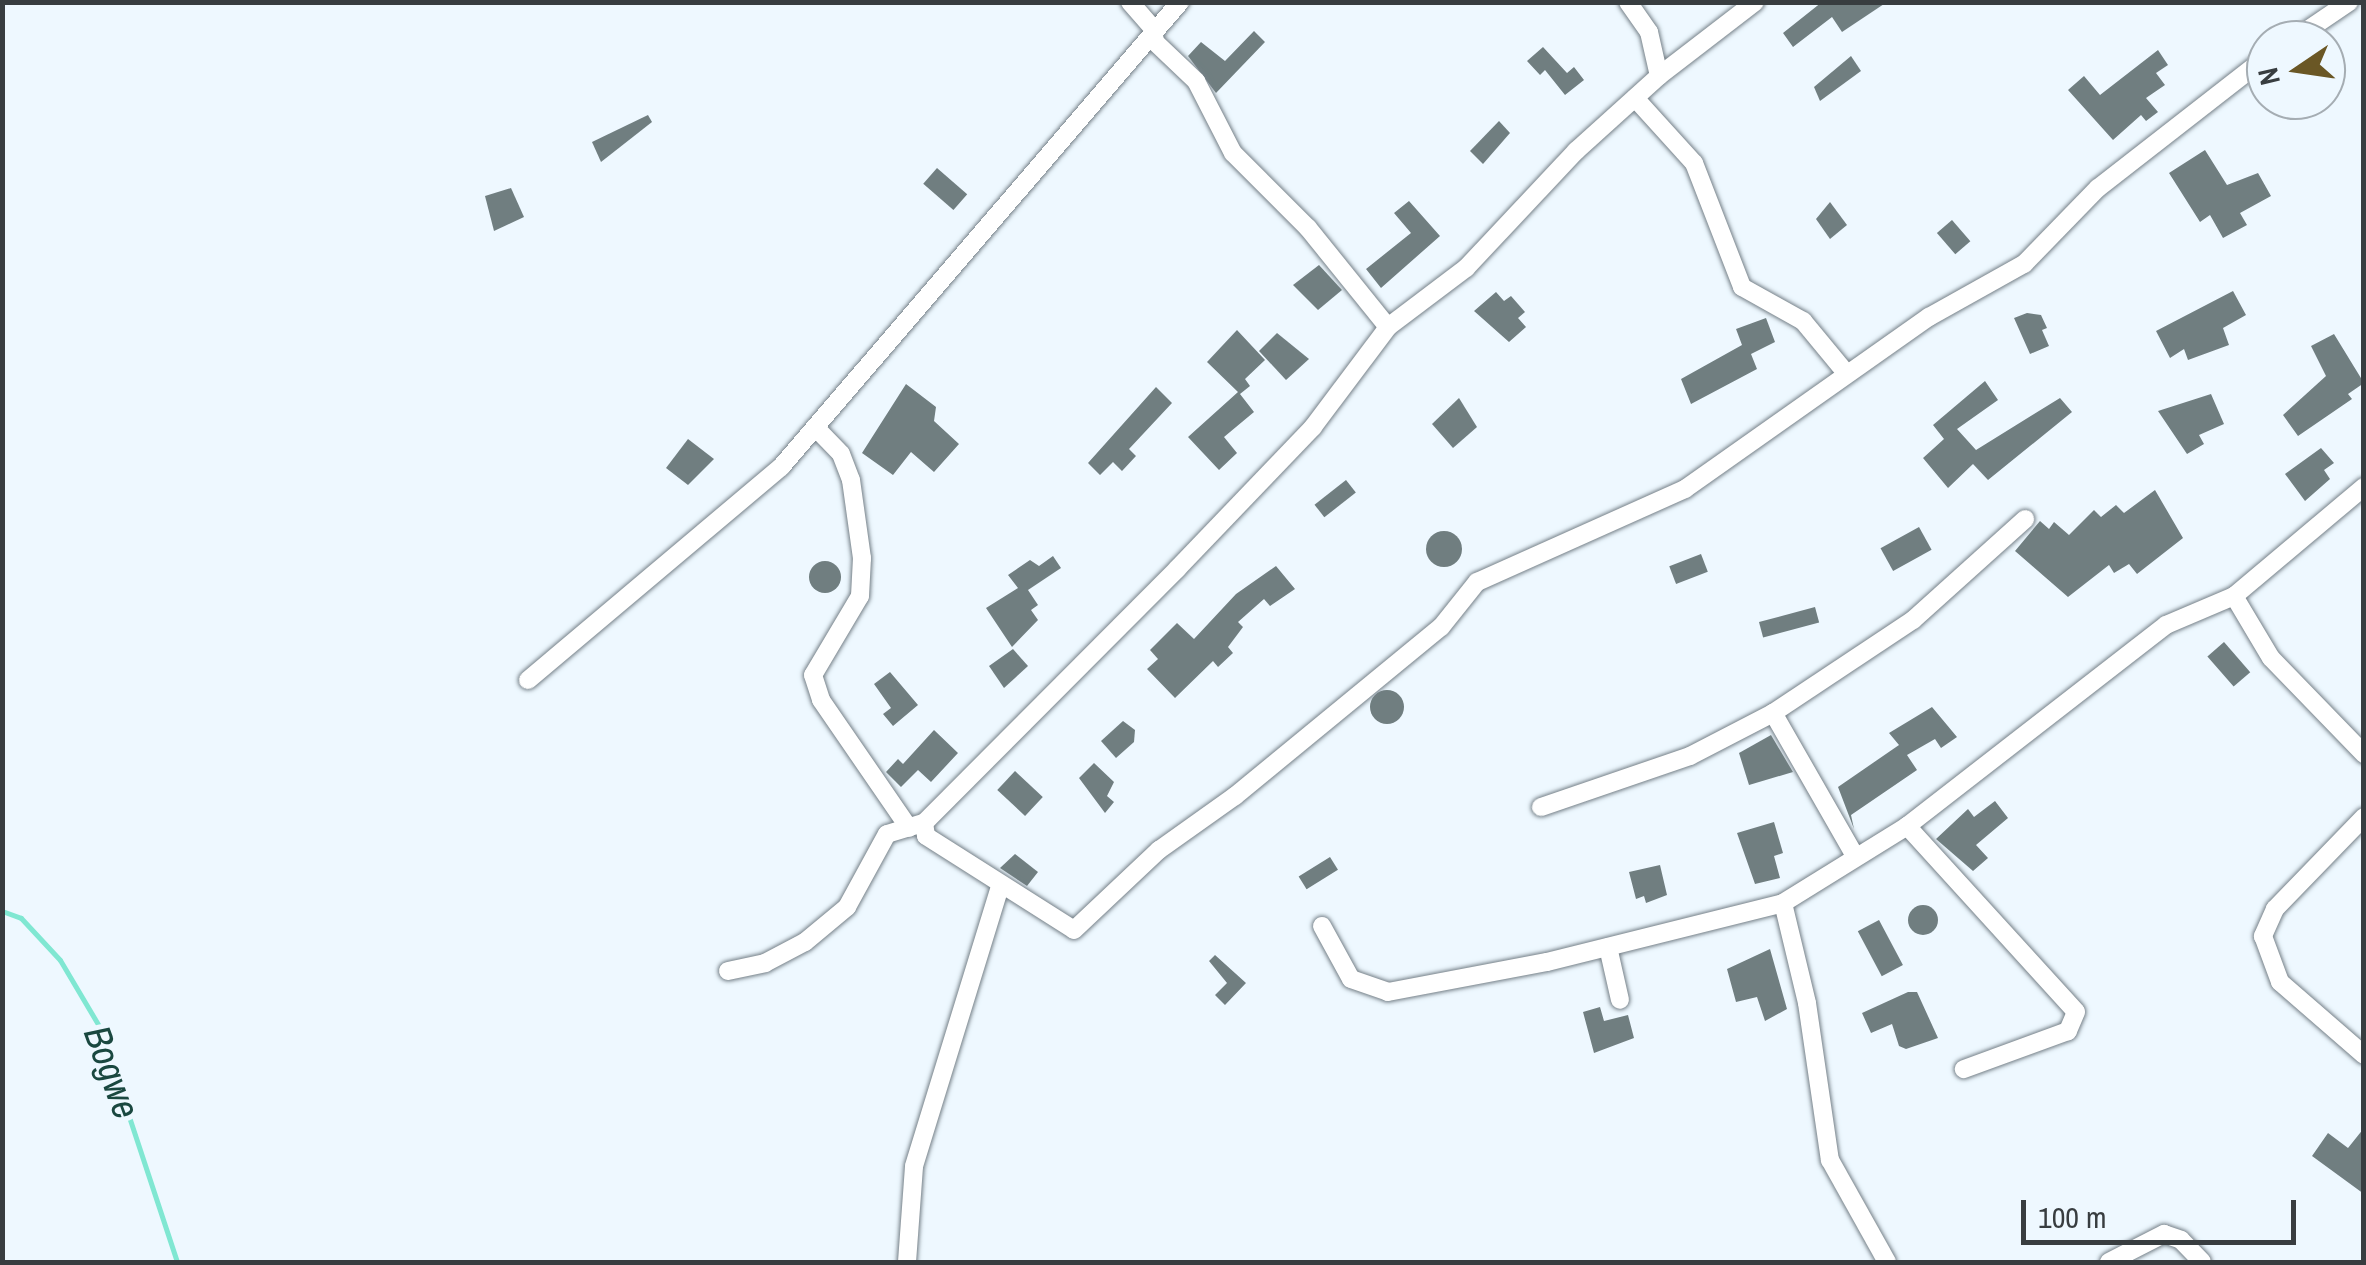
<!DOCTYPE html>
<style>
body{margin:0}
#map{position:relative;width:2366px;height:1265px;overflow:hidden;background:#eef8ff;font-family:"Archivo Narrow",sans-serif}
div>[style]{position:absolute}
.stream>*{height:5px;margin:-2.5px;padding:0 2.5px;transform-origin:2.5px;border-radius:2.5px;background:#80e7d2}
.building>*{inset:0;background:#707e80;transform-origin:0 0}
.round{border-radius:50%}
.roads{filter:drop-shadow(0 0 2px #758088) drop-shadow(0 0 2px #758088)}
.street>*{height:18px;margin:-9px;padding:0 9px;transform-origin:9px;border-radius:9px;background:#fff}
span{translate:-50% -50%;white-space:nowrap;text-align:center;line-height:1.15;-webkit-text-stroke:10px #eef8ff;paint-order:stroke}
.water-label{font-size:38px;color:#1a4840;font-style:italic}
.frame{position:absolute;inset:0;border:5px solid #383d40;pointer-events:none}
.north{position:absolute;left:2246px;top:20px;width:100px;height:100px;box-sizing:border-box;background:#eef8ff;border:2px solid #a5adb3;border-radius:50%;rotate:257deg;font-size:28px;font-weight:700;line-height:40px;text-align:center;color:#383d40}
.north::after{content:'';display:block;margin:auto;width:35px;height:45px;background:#6a5725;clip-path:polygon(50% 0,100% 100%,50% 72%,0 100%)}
.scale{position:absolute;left:2021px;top:1200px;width:275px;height:45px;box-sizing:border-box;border:5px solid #383d40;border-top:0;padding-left:12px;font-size:30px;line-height:35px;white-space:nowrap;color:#383d40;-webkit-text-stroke:8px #eef8ff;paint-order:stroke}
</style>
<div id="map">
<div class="stream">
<div style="left:2px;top:911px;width:20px;rotate:20deg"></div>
<div style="left:21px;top:918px;width:57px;rotate:47.1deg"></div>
<div style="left:60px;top:960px;width:77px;rotate:59.4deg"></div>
<div style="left:99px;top:1026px;width:249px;rotate:71.7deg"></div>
</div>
<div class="building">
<div style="clip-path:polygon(1822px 2px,1887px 2px,1842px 32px,1832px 17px,1793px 47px,1783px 33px)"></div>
<div style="clip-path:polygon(1254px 31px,1265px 42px,1216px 93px,1188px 56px,1201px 42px,1225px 61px)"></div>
<div style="clip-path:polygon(1543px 47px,1567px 73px,1574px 67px,1584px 80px,1565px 95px,1545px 70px,1540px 75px,1527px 61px)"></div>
<div style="clip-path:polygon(2158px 50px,2168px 65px,2156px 73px,2165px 85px,2146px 98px,2158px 112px,2146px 121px,2141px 115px,2113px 140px,2068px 90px,2084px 76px,2100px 95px)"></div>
<div style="clip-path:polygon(1851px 56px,1861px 71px,1820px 101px,1814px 87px)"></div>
<div style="clip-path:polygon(648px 115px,652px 122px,601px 162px,592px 142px)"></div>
<div style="clip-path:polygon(1499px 121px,1510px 133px,1483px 164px,1470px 151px)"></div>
<div style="clip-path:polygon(2205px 150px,2227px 185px,2258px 173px,2271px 196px,2240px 213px,2247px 225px,2223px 238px,2210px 215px,2200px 222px,2169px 173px)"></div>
<div style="left:937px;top:168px;width:40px;height:21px;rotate:41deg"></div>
<div style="clip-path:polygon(511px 188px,524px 217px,494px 231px,485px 196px)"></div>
<div style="clip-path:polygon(1409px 201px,1440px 236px,1381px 288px,1366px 269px,1411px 233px,1394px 213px)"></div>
<div style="clip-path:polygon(1830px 202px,1847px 225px,1830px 239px,1816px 219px)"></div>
<div style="left:1952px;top:220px;width:28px;height:20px;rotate:49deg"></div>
<div style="clip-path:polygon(1319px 265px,1342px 290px,1318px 310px,1293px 285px)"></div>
<div style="clip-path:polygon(2233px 291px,2246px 315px,2223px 328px,2229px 345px,2188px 360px,2184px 349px,2170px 358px,2156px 331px)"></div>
<div style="clip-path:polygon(1496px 292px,1504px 301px,1511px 296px,1525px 312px,1518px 318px,1526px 327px,1509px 342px,1474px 311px)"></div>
<div style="clip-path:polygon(2027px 313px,2041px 315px,2047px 328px,2042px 330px,2049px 346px,2030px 354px,2014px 318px)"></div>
<div style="clip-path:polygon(1766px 318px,1775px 342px,1751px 354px,1757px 369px,1691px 404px,1681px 379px,1742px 345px,1736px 329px)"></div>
<div style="clip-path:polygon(1237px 330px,1265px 360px,1245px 379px,1250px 386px,1240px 394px,1254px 412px,1224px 437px,1237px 453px,1219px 470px,1188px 437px,1238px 392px,1207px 362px)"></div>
<div style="clip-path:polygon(1277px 333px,1309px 359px,1286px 380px,1259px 351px)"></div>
<div style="clip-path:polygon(2334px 334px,2364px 383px,2348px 394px,2352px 399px,2298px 436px,2283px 415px,2326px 376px,2311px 346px)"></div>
<div style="clip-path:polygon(1985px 381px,1998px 400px,1957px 429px,1976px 450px,2060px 398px,2072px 412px,1988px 480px,1973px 464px,1948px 488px,1923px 458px,1944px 439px,1933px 425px)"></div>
<div style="clip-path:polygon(906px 384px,936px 407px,934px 421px,959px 444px,934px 472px,911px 452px,893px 475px,862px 453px)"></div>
<div style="clip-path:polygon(1156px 387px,1172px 403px,1129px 449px,1136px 456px,1122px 471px,1113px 462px,1100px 475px,1088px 463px)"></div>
<div style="clip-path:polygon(2211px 394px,2224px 424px,2199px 435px,2204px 444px,2187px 454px,2158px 411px)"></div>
<div style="clip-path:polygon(1459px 398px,1477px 427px,1453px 448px,1432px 424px)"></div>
<div style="clip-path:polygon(688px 439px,714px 459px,688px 485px,666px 468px)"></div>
<div style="clip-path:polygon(2321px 448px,2334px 463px,2324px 470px,2330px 479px,2305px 501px,2285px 474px)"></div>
<div style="left:1346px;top:480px;width:16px;height:40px;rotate:52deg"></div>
<div style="clip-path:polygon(2155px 490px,2183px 538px,2137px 574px,2129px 564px,2114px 573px,2109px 565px,2068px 597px,2015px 551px,2040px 521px,2049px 529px,2054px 522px,2069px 535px,2094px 510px,2101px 517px,2116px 505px,2124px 513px)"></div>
<div style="left:1919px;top:527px;width:26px;height:44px;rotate:61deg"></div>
<div class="round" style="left:1426px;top:531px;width:36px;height:36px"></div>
<div style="left:1701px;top:554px;width:19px;height:34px;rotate:69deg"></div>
<div style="clip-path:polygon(1053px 556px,1061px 568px,1028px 590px,1038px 605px,1031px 610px,1038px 620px,1012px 647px,986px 608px,1018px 588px,1008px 575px,1030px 560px,1039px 566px)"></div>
<div class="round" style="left:809px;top:561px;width:32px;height:32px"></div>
<div style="clip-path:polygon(1276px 566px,1295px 589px,1270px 606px,1264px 599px,1238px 622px,1243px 627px,1228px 647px,1233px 653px,1218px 667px,1213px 661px,1175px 698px,1147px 669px,1158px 659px,1150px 650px,1177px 623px,1194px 639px,1236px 594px)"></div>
<div style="left:1815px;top:607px;width:16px;height:58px;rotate:75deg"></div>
<div style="left:2224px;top:642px;width:40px;height:22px;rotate:49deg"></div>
<div style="clip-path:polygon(1013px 649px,1028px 666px,1004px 688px,989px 666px)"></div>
<div style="clip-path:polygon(890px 672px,918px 705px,893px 726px,883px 714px,891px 708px,874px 684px)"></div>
<div class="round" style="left:1370px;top:690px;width:34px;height:34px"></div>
<div style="clip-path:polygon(1932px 707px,1957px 737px,1941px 748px,1935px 739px,1907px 755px,1917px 770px,1851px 815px,1854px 829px,1838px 787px,1899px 745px,1889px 733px)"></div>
<div style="clip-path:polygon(1123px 721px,1135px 730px,1134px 742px,1116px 758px,1101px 741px)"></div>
<div style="clip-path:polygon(934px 730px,958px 753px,931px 782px,918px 770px,901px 787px,886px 772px,898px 759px,903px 764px)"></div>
<div style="clip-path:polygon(1771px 735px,1793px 772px,1749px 785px,1739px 753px)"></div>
<div style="clip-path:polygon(1094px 763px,1114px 782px,1107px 796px,1114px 802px,1105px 813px,1079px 778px)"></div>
<div style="left:1015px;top:771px;width:38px;height:26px;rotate:43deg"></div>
<div style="clip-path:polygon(1995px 801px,2008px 818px,1976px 845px,1988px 858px,1973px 871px,1936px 839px,1968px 809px,1974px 817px)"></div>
<div style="clip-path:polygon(1774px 822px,1783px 853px,1774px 856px,1780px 878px,1755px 884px,1737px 833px)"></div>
<div style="clip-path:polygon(1015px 854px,1038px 872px,1027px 886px,1000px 868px)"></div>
<div style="left:1330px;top:857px;width:15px;height:37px;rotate:58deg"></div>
<div style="clip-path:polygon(1660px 865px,1667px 895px,1646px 903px,1644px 896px,1636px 899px,1629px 872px)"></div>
<div class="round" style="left:1908px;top:905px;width:30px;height:30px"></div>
<div style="left:1879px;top:920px;width:51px;height:24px;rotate:62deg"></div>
<div style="clip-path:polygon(1770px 949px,1787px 1009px,1765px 1021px,1757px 997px,1736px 1002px,1727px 969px)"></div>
<div style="clip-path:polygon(1215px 955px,1246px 983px,1225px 1005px,1215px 995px,1227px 983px,1209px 961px)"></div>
<div style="clip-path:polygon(1908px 992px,1917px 992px,1938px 1038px,1906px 1049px,1899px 1046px,1892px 1024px,1871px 1033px,1862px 1013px)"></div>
<div style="clip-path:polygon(1600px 1007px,1604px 1021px,1628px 1015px,1634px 1038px,1594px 1053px,1583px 1012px)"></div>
<div style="clip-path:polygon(2364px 1128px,2364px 1194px,2312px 1156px,2328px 1133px,2348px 1148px)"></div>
</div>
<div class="roads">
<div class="street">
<div style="left:1130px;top:2px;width:35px;rotate:49deg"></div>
<div style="left:1153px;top:28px;width:14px;rotate:82deg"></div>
<div style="left:1155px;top:42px;width:57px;rotate:43.6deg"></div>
<div style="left:1196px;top:81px;width:81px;rotate:62.8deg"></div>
<div style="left:1233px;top:153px;width:106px;rotate:45deg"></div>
<div style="left:1308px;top:228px;width:127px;rotate:51.1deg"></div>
<div style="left:1628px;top:2px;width:37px;rotate:55deg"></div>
<div style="left:1649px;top:32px;width:45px;rotate:77.2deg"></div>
<div style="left:2293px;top:40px;width:68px;rotate:-34.2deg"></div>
<div style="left:1635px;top:98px;width:88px;rotate:47.8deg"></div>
<div style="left:1694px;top:163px;width:133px;rotate:68.8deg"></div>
<div style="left:1742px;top:287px;width:70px;rotate:29.1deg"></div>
<div style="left:1803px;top:321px;width:67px;rotate:50.4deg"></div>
<div style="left:815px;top:427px;width:37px;rotate:46deg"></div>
<div style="left:841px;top:454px;width:28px;rotate:69deg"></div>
<div style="left:851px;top:480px;width:79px;rotate:82deg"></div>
<div style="left:862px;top:558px;width:38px;rotate:93deg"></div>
<div style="left:860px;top:596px;width:92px;rotate:120.7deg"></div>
<div style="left:813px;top:675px;width:26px;rotate:72deg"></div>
<div style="left:821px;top:700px;width:155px;rotate:55.5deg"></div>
<div style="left:2234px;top:596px;width:72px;rotate:59.2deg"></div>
<div style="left:2271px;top:658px;width:134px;rotate:45.9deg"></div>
<div style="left:528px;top:680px;width:331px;rotate:-40.1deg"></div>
<div style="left:781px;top:467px;width:613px;rotate:-49.37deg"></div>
<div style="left:1541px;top:807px;width:157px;rotate:-18.9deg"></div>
<div style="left:1690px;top:756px;width:93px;rotate:-27.4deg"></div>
<div style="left:2364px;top:817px;width:128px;rotate:134.1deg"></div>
<div style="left:2275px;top:909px;width:30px;rotate:114deg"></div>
<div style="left:2263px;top:936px;width:49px;rotate:69.7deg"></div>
<div style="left:2280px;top:982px;width:111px;rotate:41deg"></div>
<div style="left:924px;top:823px;width:13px;rotate:81deg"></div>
<div style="left:926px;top:836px;width:175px;rotate:32.4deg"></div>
<div style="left:1074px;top:930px;width:117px;rotate:-43.3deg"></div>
<div style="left:1159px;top:850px;width:93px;rotate:-35.4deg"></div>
<div style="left:1235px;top:796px;width:266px;rotate:-39.4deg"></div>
<div style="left:1441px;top:627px;width:58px;rotate:-51.3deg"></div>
<div style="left:1477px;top:582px;width:228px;rotate:-24.1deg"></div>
<div style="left:1685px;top:489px;width:299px;rotate:-35.2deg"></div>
<div style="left:1929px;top:317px;width:109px;rotate:-29.2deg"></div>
<div style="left:2024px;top:264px;width:106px;rotate:-45.8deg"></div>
<div style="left:2098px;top:188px;width:213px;rotate:-37.9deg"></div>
<div style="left:1907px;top:826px;width:251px;rotate:47.7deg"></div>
<div style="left:2076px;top:1012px;width:21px;rotate:113deg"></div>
<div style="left:2068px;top:1031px;width:111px;rotate:159.9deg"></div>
<div style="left:1855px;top:856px;width:165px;rotate:-119.8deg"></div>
<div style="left:1773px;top:713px;width:168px;rotate:-33.6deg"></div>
<div style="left:1913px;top:620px;width:151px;rotate:-42deg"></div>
<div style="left:1783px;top:903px;width:103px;rotate:76.5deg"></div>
<div style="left:1807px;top:1003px;width:159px;rotate:81.7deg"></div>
<div style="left:1830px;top:1160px;width:117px;rotate:60.8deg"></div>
<div style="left:1322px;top:926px;width:60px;rotate:61.3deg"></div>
<div style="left:1351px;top:979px;width:39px;rotate:19deg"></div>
<div style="left:1388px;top:992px;width:162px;rotate:-10.7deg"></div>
<div style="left:1547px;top:962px;width:243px;rotate:-14deg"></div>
<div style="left:1783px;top:903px;width:146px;rotate:-31.8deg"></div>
<div style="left:1907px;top:826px;width:328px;rotate:-37.8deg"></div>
<div style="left:2166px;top:625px;width:74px;rotate:-23.1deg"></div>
<div style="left:2234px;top:596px;width:170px;rotate:-40deg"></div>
<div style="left:1608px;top:947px;width:54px;rotate:77.2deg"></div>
<div style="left:728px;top:971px;width:38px;rotate:-12deg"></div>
<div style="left:765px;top:963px;width:45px;rotate:-27.7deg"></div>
<div style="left:805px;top:942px;width:55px;rotate:-39.8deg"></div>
<div style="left:847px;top:907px;width:83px;rotate:-61.3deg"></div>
<div style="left:887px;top:834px;width:39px;rotate:-17deg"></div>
<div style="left:924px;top:823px;width:359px;rotate:-45.1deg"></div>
<div style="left:1177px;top:569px;width:197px;rotate:-46.2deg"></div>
<div style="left:1313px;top:427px;width:125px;rotate:-53.1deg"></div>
<div style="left:1388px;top:327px;width:98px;rotate:-37.1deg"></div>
<div style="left:1466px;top:268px;width:161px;rotate:-46.8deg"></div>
<div style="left:1576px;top:151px;width:112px;rotate:-42.1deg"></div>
<div style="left:1659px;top:76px;width:121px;rotate:-37.6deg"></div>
<div style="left:907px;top:1262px;width:96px;rotate:-85.8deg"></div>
<div style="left:914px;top:1166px;width:295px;rotate:-72.9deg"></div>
<div style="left:2109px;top:1262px;width:62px;rotate:-27deg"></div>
<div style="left:2164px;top:1234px;width:18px;rotate:19deg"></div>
<div style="left:2181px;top:1240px;width:30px;rotate:46deg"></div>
</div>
</div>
<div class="water-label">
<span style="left:112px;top:1072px;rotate:70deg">Bogwe</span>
</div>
<div class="frame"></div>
<div class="north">N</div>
<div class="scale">100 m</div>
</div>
